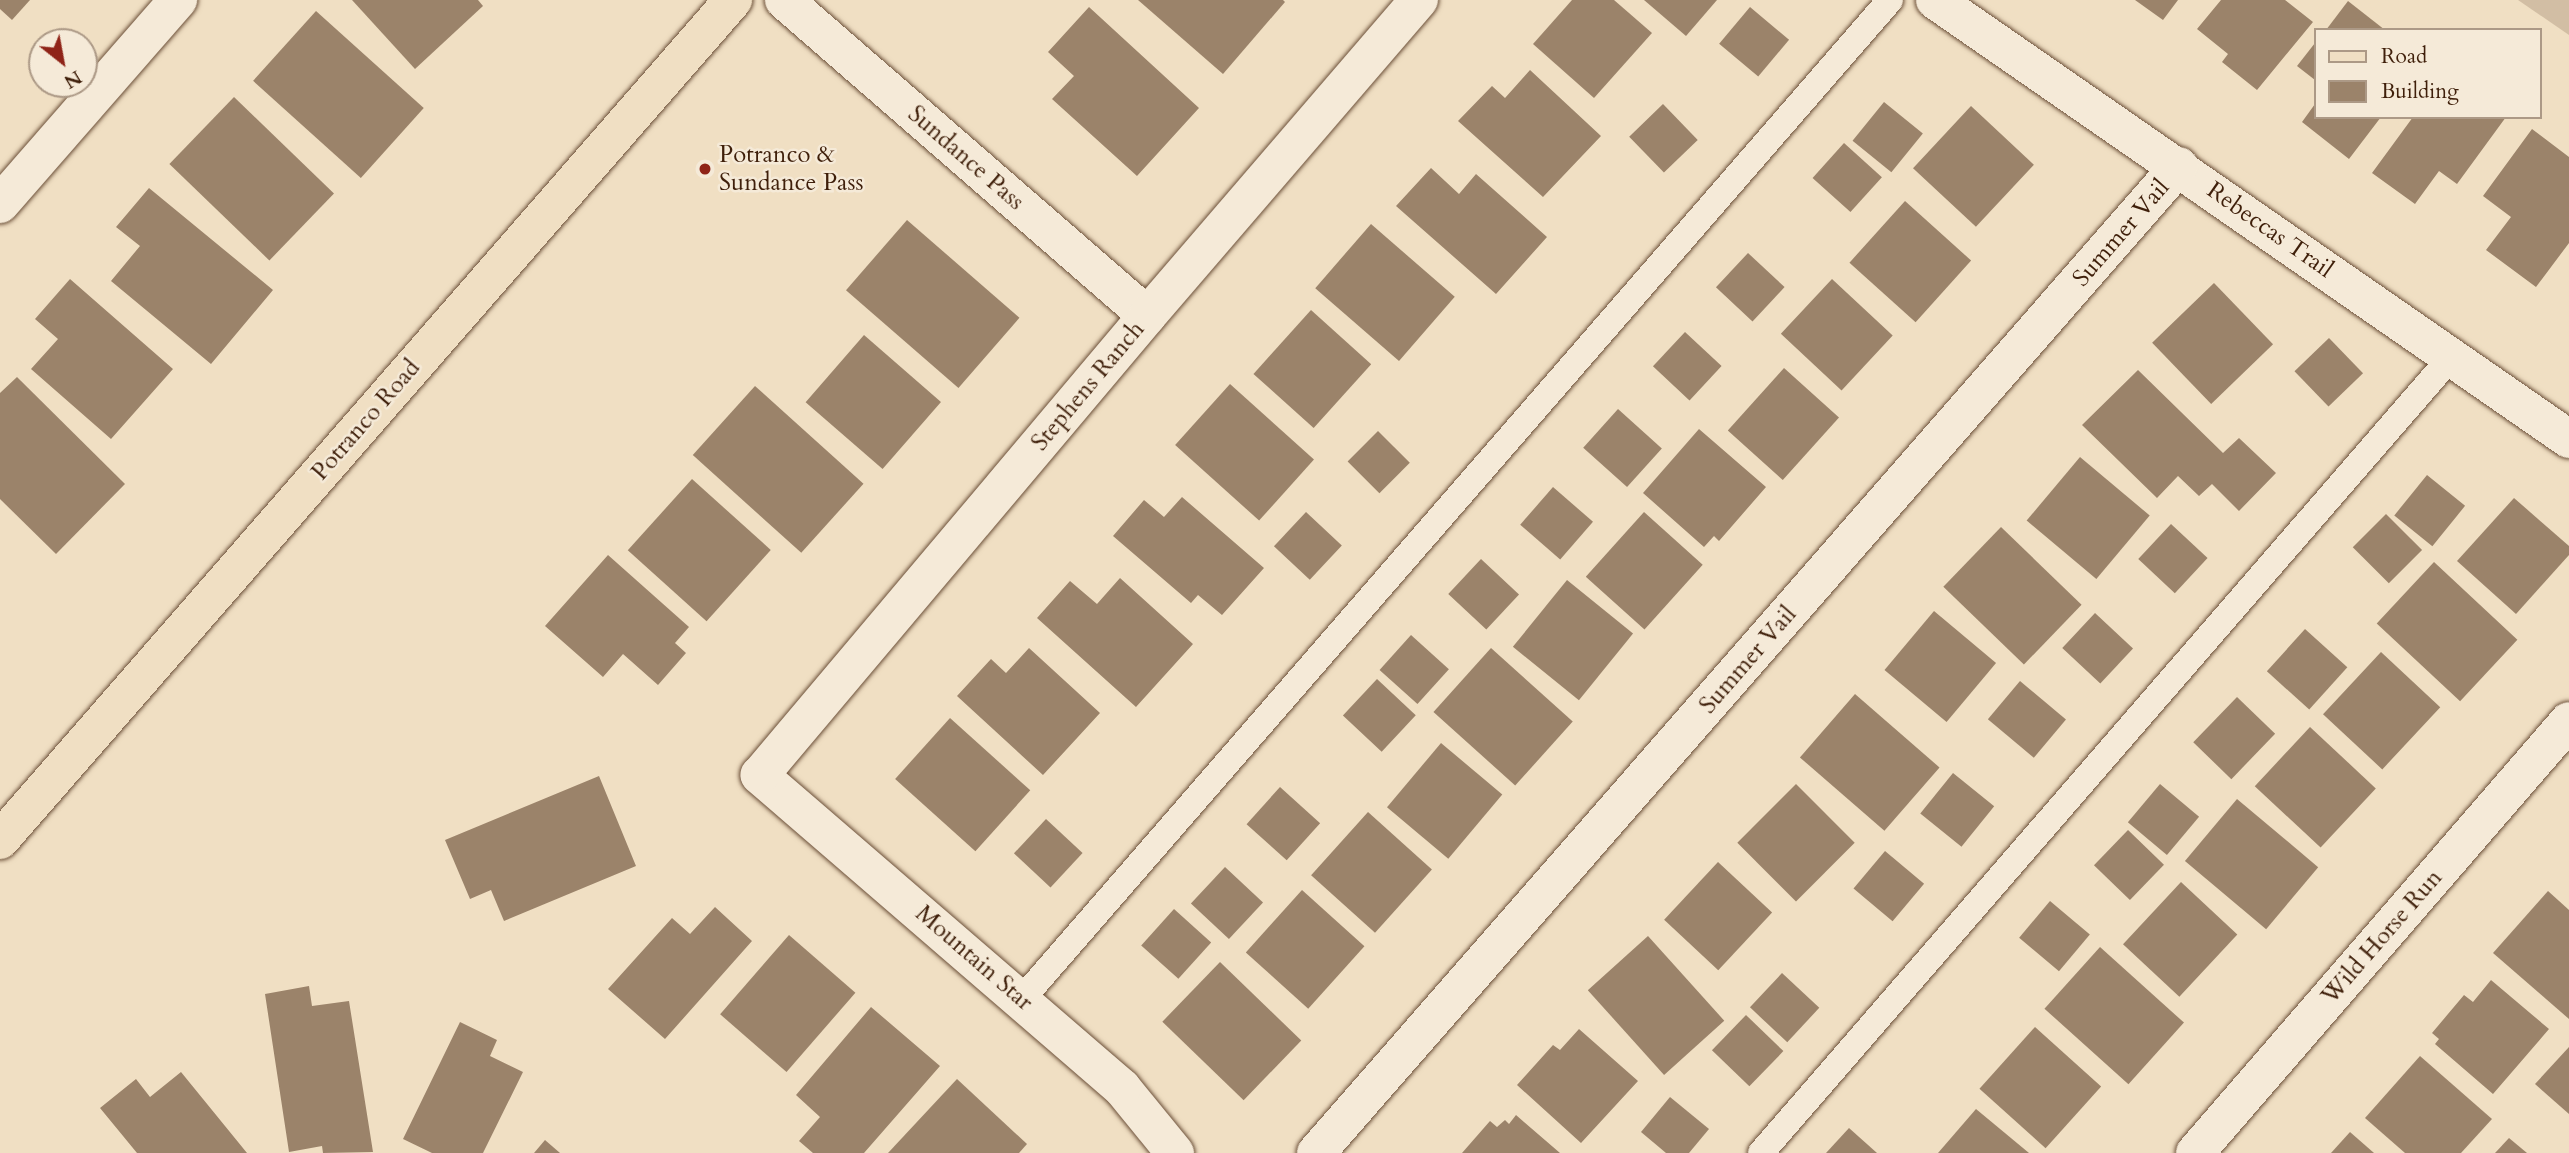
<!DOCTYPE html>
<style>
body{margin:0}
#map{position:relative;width:2569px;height:1153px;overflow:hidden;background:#f0dfc3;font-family:Cardo,serif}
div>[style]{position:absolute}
.green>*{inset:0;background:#d2bea4}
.building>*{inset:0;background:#9b836a;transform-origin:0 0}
.roads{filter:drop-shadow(0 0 2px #6b4f38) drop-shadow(0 0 2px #6b4f38)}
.lane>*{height:26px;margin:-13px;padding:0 13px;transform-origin:13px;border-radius:13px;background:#f5ead8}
.street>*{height:38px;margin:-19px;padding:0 19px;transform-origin:19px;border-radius:19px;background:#f5ead8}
.primary>*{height:38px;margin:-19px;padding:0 19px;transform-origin:19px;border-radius:19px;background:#f0dfc3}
.dots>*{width:19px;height:19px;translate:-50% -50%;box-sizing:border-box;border:4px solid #f5ead8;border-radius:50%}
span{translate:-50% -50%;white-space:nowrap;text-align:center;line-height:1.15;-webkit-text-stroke:5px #f5ead8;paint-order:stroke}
.poi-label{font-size:24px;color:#3f1f0a}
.left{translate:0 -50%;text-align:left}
.street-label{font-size:24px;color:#3f1f0a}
.legend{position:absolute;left:2314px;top:28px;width:228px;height:91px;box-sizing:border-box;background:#f5ead8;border:2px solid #ac9986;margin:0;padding:9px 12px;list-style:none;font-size:21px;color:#3f1f0a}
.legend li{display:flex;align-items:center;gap:14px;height:35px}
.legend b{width:35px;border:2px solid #ac9986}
.north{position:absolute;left:28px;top:28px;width:70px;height:70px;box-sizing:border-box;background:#f5ead8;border:2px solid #ac9986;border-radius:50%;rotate:149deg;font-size:19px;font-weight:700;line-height:28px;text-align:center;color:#3f1f0a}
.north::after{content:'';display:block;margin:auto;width:24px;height:32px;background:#8f2418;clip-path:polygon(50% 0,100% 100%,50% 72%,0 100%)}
</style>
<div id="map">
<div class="green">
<div style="clip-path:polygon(2518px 0,2569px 0,2569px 35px)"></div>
</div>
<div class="building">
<div style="clip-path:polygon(0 0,30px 0,12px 20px,0 9px)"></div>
<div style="clip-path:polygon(352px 0,478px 0,483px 6px,415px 69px)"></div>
<div style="clip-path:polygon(1138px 0,1283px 0,1285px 2px,1223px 74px)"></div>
<div style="clip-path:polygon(1572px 0,1614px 0,1652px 33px,1594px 98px,1533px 44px)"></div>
<div style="clip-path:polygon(1644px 0,1717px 0,1686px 36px)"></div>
<div style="clip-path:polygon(2135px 0,2178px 0,2163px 20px)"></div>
<div style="clip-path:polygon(2221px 0,2285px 0,2313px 22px,2257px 90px,2222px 62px,2228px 54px,2197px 29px)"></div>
<div style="clip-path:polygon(2348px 1px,2385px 30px,2326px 30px)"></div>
<div style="clip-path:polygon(1089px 7px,1199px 108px,1137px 176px,1052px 99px,1074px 76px,1048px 52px)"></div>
<div style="left:1750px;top:7px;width:51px;height:48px;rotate:40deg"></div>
<div style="left:316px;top:11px;width:145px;height:94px;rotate:42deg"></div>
<div style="clip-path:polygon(2315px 43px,2315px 80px,2297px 66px)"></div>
<div style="clip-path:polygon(1530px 70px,1601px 136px,1543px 197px,1458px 121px,1492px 86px,1505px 98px)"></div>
<div style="left:234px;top:97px;width:139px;height:93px;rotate:44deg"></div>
<div style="left:1884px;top:102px;width:50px;height:50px;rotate:39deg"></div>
<div style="left:1663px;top:104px;width:50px;height:47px;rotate:46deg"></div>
<div style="clip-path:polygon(2315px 104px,2315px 117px,2381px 117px,2349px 159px,2302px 122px)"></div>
<div style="left:1971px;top:106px;width:86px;height:85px;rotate:43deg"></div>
<div style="clip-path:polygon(2413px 117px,2506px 117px,2457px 184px,2439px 171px,2415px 204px,2372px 173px)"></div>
<div style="clip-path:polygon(2532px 129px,2569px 157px,2569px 243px,2536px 287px,2486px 250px,2511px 217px,2483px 196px)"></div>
<div style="left:1844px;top:143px;width:51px;height:47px;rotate:42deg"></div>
<div style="clip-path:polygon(1431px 168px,1459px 194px,1476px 174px,1547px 237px,1496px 294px,1396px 206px)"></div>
<div style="clip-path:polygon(149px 188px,273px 290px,211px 364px,111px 281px,140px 246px,116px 227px)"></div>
<div style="left:1905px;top:201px;width:89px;height:83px;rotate:42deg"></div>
<div style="left:907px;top:220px;width:149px;height:93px;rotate:41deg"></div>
<div style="left:1371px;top:224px;width:111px;height:85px;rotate:41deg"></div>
<div style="left:1748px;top:253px;width:50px;height:47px;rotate:43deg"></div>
<div style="clip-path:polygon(70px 279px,173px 369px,111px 439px,31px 369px,58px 339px,35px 319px)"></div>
<div style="left:1832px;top:279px;width:83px;height:75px;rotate:43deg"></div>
<div style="left:2214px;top:283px;width:85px;height:86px;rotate:46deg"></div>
<div style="left:1311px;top:310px;width:81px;height:86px;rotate:42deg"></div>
<div style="left:1685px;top:332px;width:50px;height:47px;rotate:43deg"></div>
<div style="left:864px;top:335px;width:102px;height:89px;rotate:41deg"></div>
<div style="left:2329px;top:338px;width:49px;height:48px;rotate:46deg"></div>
<div style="left:1784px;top:368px;width:74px;height:84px;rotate:42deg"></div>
<div style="clip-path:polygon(2138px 370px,2223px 453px,2239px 438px,2276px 473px,2239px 511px,2212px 484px,2199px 496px,2178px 476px,2157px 498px,2082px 425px)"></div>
<div style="clip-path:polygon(17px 377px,125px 484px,56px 554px,0 499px,0 393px)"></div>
<div style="left:1230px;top:384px;width:113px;height:82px;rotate:42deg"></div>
<div style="left:755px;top:386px;width:146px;height:93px;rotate:42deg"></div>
<div style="left:1618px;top:409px;width:59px;height:52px;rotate:42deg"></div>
<div style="clip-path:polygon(1699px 429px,1766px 487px,1719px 541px,1714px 536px,1704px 547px,1643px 493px)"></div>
<div style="left:1378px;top:431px;width:45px;height:43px;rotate:45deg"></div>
<div style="left:2080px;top:457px;width:91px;height:83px;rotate:40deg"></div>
<div style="left:2427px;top:475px;width:49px;height:52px;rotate:39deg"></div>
<div style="left:692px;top:479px;width:106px;height:96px;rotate:42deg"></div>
<div style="left:1553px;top:487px;width:53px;height:50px;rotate:41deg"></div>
<div style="clip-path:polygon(1182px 497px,1264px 568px,1222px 615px,1198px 595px,1191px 603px,1113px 536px,1144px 500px,1164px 517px)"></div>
<div style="clip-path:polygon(2514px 498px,2569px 546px,2569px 555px,2516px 614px,2457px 561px)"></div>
<div style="left:1306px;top:512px;width:49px;height:47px;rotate:43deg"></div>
<div style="left:1644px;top:512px;width:79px;height:87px;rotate:42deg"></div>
<div style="left:2386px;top:514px;width:51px;height:47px;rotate:45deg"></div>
<div style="left:2171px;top:524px;width:50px;height:48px;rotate:43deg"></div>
<div style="left:2001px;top:527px;width:112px;height:83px;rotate:44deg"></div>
<div style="clip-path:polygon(608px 555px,689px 627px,675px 643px,686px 653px,658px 685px,623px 654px,603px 677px,545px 626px)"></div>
<div style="left:1481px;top:559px;width:52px;height:48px;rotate:43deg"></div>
<div style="left:2434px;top:562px;width:114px;height:84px;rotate:43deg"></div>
<div style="clip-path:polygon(1120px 578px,1193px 644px,1136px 707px,1037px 618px,1070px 581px,1097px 604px)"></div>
<div style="left:1567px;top:580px;width:85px;height:86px;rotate:39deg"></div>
<div style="left:1934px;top:611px;width:81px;height:77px;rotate:40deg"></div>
<div style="left:2095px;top:613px;width:52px;height:48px;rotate:43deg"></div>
<div style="left:2305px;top:629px;width:57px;height:57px;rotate:42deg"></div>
<div style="left:1411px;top:635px;width:51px;height:47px;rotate:42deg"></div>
<div style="clip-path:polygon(1029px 648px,1100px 713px,1043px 775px,957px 696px,991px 659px,1006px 673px)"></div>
<div style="left:1491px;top:648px;width:110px;height:86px;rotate:42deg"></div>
<div style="left:2381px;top:652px;width:81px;height:85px;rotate:43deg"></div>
<div style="left:1377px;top:679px;width:53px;height:50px;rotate:43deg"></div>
<div style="left:2020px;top:681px;width:60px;height:50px;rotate:40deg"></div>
<div style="left:1855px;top:694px;width:112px;height:84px;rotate:41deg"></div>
<div style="left:2237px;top:697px;width:53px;height:63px;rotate:44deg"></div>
<div style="left:950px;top:718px;width:108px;height:82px;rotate:42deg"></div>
<div style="left:2310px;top:727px;width:90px;height:81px;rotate:43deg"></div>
<div style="left:1441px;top:743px;width:80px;height:84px;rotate:40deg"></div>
<div style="left:1953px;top:773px;width:53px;height:52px;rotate:39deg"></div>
<div style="clip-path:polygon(599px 776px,636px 866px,504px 921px,491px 890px,470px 899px,445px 840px)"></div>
<div style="left:1796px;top:784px;width:83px;height:83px;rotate:45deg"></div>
<div style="left:2160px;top:784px;width:51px;height:50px;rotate:40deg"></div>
<div style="left:1280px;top:787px;width:54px;height:50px;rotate:42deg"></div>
<div style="left:2237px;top:799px;width:106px;height:81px;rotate:40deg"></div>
<div style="left:1368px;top:812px;width:86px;height:85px;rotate:42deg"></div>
<div style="left:1046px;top:819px;width:50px;height:47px;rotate:43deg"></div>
<div style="left:2128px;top:830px;width:50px;height:49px;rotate:44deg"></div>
<div style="left:1885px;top:851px;width:51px;height:49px;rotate:40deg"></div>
<div style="left:1718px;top:862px;width:74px;height:79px;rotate:43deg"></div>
<div style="left:1225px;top:867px;width:52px;height:50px;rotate:43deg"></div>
<div style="left:2181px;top:882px;width:77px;height:85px;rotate:43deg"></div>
<div style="left:1302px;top:890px;width:84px;height:84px;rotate:42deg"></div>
<div style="clip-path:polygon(2548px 891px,2569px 910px,2569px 1019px,2493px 953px)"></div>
<div style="left:2050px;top:901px;width:52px;height:48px;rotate:40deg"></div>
<div style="clip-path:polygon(715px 907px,752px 941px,665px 1039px,608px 989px,672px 918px,690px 934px)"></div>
<div style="left:1174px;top:909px;width:50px;height:49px;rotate:42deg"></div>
<div style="left:789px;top:935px;width:88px;height:105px;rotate:41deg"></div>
<div style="left:1648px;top:936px;width:114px;height:81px;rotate:48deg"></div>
<div style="left:2100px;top:947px;width:113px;height:83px;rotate:42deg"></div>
<div style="left:1220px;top:962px;width:113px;height:83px;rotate:44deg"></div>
<div style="left:1782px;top:973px;width:51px;height:47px;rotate:43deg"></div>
<div style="clip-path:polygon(2491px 980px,2549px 1029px,2493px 1094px,2435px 1044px,2439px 1039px,2432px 1033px,2464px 995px,2473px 1002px)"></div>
<div style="clip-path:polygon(309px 986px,312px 1006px,349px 1001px,373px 1152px,323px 1153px,322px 1146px,289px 1152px,265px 994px)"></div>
<div style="clip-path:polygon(871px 1007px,940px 1066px,864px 1153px,813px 1153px,799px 1141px,820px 1117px,796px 1095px)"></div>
<div style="left:1746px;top:1015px;width:52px;height:49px;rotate:44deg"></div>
<div style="clip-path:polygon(460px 1022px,497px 1040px,490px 1056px,523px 1072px,483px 1153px,432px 1153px,403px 1139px)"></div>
<div style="left:2035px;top:1027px;width:89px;height:83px;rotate:42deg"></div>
<div style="clip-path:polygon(1579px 1029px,1638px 1081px,1581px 1143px,1517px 1085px,1553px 1045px,1560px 1050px)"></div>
<div style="clip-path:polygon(2569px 1047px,2569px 1114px,2535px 1084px)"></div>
<div style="clip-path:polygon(2420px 1056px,2492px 1119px,2461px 1153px,2405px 1153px,2365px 1118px)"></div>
<div style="clip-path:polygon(181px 1072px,247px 1153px,137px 1153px,100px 1108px,136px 1079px,150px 1097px)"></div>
<div style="clip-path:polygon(957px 1079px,1027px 1144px,1019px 1153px,888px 1153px)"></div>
<div style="clip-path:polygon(1670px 1097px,1709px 1129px,1689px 1153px,1666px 1153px,1641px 1132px)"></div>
<div style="clip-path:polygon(1976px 1109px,2029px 1153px,1938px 1153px)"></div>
<div style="clip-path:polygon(1516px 1115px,1560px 1153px,1462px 1153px,1490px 1121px,1497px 1127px,1505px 1120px,1509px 1124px)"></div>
<div style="clip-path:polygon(1849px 1128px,1877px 1153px,1826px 1153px)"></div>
<div style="clip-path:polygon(2350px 1132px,2374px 1153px,2331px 1153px)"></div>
<div style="clip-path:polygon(2509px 1138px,2527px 1153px,2495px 1153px)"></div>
<div style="clip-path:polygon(545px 1140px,560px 1153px,534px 1153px)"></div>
</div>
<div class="roads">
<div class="lane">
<div style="left:1022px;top:999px;width:1323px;rotate:-49.01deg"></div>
<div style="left:1761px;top:1153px;width:1055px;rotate:-49.07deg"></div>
</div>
<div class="street">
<div style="left:784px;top:0;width:481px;rotate:41deg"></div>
<div style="left:1935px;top:0;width:771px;rotate:34.7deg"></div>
<div style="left:0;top:204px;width:271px;rotate:-48.9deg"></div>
<div style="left:1175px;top:1153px;width:84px;rotate:-129.2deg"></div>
<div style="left:1122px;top:1088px;width:479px;rotate:-139.2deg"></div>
<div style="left:760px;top:775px;width:600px;rotate:-49.86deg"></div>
<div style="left:1147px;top:316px;width:417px;rotate:-49.3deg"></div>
<div style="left:1316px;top:1153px;width:1311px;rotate:-48.83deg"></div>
<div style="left:2195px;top:1153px;width:571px;rotate:-49.12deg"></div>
</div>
<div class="primary">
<div style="left:0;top:840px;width:1115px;rotate:-48.89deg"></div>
</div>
</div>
<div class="dots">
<div style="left:705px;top:169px;background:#8f2418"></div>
</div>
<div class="poi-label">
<span class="left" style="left:719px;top:169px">Potranco &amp;<br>Sundance Pass</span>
</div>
<div class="street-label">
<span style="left:966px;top:158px;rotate:41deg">Sundance Pass</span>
<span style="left:2270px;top:230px;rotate:35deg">Rebeccas Trail</span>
<span style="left:2121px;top:233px;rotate:-49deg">Summer Vail</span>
<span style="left:1088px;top:386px;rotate:-50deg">Stephens Ranch</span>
<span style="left:366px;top:420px;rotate:-49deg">Potranco Road</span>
<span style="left:1748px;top:660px;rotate:-49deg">Summer Vail</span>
<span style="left:2382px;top:937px;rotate:-49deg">Wild Horse Run</span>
<span style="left:974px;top:958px;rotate:41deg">Mountain Star</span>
</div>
<ul class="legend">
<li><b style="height:9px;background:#f0dfc3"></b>Road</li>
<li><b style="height:19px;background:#9b836a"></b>Building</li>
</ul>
<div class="north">N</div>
</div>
